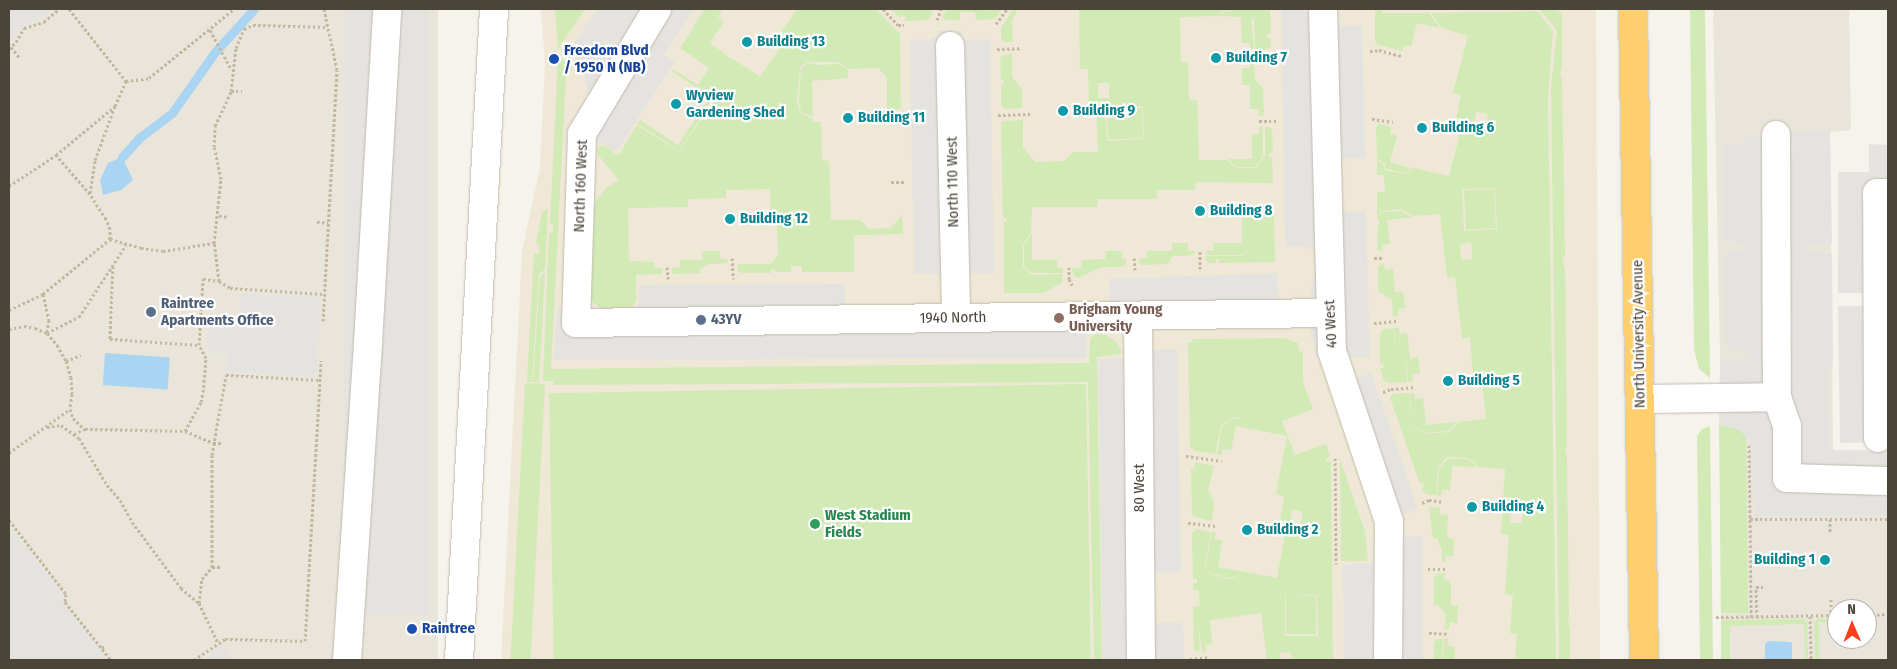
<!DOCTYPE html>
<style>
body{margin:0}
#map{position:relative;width:1897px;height:669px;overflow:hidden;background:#f6f3ec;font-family:"Fira Sans Condensed",sans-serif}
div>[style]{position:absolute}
.residential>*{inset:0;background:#eae5da;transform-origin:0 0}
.education>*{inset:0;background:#efe8d6}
.green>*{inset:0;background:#d2eab5;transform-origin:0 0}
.parking>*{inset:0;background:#e5e3e0;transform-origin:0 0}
.water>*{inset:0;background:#a9d4f2;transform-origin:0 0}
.stream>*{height:9px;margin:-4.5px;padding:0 4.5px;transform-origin:4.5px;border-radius:4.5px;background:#a9d4f2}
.path>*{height:3px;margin-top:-1.5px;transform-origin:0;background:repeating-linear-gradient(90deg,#c4b79f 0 2.5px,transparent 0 5px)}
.roads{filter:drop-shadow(0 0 1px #c2bbae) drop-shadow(0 0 1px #c2bbae)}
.minor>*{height:28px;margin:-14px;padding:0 14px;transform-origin:14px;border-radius:14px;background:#fff}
.highway>*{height:28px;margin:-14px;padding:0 14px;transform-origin:14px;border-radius:14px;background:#ffcf6e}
.dots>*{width:14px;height:14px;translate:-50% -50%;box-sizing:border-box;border:2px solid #fff;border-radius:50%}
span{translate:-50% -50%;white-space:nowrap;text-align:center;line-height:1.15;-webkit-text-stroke:4.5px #fff;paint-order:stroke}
.culture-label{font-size:15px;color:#0d838f;font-weight:700}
.left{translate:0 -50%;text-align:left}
.right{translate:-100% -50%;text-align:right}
.transit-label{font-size:15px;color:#164399;font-weight:700}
.street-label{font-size:15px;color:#4b4439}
.service-label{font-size:15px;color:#4e5e75;font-weight:700}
.education-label{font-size:15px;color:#785e54;font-weight:700}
.leisure-label{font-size:15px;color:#27864d;font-weight:700}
.frame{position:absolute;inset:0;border:10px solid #4b4439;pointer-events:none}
.north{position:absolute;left:1827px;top:599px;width:50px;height:50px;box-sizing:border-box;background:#fff;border:1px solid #b7b4b0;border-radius:50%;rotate:359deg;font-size:14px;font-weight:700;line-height:20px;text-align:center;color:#4b4439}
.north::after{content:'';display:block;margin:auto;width:18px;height:22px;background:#fc3f1d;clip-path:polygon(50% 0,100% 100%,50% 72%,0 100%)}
</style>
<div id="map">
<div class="residential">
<div style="left:9px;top:9px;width:429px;height:651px"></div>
<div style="clip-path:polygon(evenodd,1713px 9px,1849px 9px,1851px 130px,1830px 132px,1833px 450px,1888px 451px,1888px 660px,1721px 660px,1720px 359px,1713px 9px,1837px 609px,1867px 609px,1867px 639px,1837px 639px,1837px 609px)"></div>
</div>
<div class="education">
<div style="clip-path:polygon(541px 9px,1596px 9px,1600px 660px,501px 660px,522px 251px,540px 167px,545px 64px)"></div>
</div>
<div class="green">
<div style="clip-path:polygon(555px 9px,585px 9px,558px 49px)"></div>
<div style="clip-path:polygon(705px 9px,722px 10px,718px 17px,724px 21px,710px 43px,733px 60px,731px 61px,735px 60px,760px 77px,785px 41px,778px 37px,797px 9px,876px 9px,900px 34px,901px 107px,897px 110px,887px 110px,887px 77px,878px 68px,848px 69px,838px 62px,808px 62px,800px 67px,797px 101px,800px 113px,813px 119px,813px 122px,821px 122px,822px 160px,829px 161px,831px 220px,860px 220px,869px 229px,891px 228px,902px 215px,903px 234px,854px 235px,854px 272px,802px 272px,802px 266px,791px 266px,791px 272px,775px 272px,775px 269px,771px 269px,771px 273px,742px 273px,738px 271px,737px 264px,771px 264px,778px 256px,777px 223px,771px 212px,770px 189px,726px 190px,726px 198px,688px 199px,688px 207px,628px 208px,629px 261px,654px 262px,655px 268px,662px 268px,662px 274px,636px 275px,636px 299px,634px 305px,630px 308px,601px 308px,594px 304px,589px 296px,594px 204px,606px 188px,619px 180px,598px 155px,597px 150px,600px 146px,606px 146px,618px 156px,637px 125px,679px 152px,717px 96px,702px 87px,715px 96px,679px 151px,638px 124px,640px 120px,678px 145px,710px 97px,672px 71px,673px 69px,698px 85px,709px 68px,680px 48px,692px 30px,694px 31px,692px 28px)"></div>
<div style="clip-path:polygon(891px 9px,934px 9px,929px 20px,907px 21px,905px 20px,906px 17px,902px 15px,900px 18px)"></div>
<div style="clip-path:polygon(946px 9px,984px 9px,987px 11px,988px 9px,1002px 9px,994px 19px,976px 20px,975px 12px,960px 12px,960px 20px,946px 20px,943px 17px)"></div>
<div style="clip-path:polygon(1013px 9px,1018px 9px,1012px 21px,1013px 42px,1004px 42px,1001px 40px,1001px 28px)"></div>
<div style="clip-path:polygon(evenodd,1049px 9px,1270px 9px,1271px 33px,1267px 34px,1267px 38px,1271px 38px,1271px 46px,1268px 49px,1255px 50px,1254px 20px,1251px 17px,1254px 50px,1250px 50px,1250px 43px,1242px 43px,1241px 17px,1219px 16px,1225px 12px,1234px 11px,1224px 11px,1218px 16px,1180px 17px,1181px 62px,1188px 62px,1189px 100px,1197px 100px,1199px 160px,1227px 160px,1236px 168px,1256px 168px,1265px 156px,1265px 127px,1269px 127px,1272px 129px,1273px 153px,1269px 153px,1269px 157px,1272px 157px,1273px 183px,1196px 182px,1195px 190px,1157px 190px,1157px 199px,1098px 199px,1097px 207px,1032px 207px,1031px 232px,1023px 245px,1023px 267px,1033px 275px,1063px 274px,1062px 283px,1043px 293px,1004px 293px,1004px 222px,1007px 222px,1007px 218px,1003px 218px,1001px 123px,1004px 121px,1023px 120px,1023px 148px,1035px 162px,1064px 161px,1073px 152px,1098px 152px,1096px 107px,1089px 107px,1088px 69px,1080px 69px,1079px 10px,1049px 9px,1098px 83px,1109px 83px,1109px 98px,1098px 98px,1098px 83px,1049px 9px,1143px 106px,1144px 139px,1107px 141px,1105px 107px,1143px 106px)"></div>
<div style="clip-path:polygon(1375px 9px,1424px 9px,1382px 9px,1382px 13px,1429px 13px,1440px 28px,1417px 23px,1411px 46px,1404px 45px,1402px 51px,1378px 45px,1375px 41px)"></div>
<div style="clip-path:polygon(1539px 9px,1556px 9px,1562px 14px,1562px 69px,1560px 72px,1562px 80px,1565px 256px,1562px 258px,1565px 269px,1567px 445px,1565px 448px,1567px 457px,1569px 617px,1568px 621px,1570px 630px,1570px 660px,1559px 660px,1551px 88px,1557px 30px)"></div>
<div style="clip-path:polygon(1690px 9px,1705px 9px,1710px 378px,1699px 369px,1694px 349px)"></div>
<div style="clip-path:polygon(evenodd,1537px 11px,1553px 31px,1548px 97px,1556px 660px,1515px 660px,1517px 634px,1510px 633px,1513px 595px,1505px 594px,1509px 535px,1501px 534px,1505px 469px,1478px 467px,1469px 458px,1446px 457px,1438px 468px,1436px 495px,1429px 495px,1422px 492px,1424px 483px,1420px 484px,1390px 398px,1392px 394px,1409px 393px,1412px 425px,1425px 434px,1449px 432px,1458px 422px,1486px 419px,1481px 374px,1473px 375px,1470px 337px,1462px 338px,1455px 277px,1447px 278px,1440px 214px,1413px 216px,1402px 209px,1382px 211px,1377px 216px,1377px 192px,1385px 192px,1384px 175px,1377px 175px,1377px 160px,1383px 163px,1384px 170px,1405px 174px,1413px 168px,1449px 176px,1460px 134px,1453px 132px,1461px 96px,1453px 93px,1468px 36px,1442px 28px,1431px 13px,1537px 11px,1476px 112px,1488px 114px,1485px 130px,1473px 128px,1476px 112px,1537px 11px,1495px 188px,1497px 229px,1464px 231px,1462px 189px,1495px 188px,1537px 11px,1471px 242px,1473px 259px,1461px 260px,1460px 244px,1471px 242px,1537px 11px,1510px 504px,1522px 504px,1522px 523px,1510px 523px,1510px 504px)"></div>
<div style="clip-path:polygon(1012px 54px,1012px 77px,1022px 89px,1022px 108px,1005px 109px,1001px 106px,1001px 84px,1004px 83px,1004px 80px,1001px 80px,1000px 58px,1004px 55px)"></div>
<div style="clip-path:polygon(558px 58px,570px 63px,572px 68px,566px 75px,551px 369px,1089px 363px,1090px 339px,1095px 334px,1106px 335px,1116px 342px,1121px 349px,1121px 354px,1097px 357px,1102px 660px,1094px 660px,1088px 382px,553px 385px,553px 381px,543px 381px,549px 233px,553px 233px,553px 224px,550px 224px)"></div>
<div style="clip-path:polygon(1250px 62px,1254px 62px,1255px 80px,1263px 88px,1264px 115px,1259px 116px,1259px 109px,1250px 109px,1250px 85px,1242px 85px,1242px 68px,1250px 68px)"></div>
<div style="clip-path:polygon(809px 63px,816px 65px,838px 64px,848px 70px,848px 78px,812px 81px,813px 117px,801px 112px,799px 101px,801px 68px)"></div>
<div style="left:1142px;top:108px;width:30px;height:35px;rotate:88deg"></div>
<div style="clip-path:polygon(1379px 124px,1391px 127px,1390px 134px,1397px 136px,1390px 162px,1411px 168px,1404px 173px,1385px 168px,1385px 163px,1377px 159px,1376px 127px)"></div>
<div style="clip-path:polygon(1259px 127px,1263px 127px,1263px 156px,1255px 167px,1236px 167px,1228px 159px,1252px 159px,1252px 134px,1259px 134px)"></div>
<div style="left:1494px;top:189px;width:39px;height:30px;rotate:87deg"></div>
<div style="clip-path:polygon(1242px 205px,1269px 205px,1269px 212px,1274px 212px,1275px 262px,1219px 263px,1219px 259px,1216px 259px,1216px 263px,1209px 263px,1206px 260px,1206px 256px,1242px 256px,1247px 250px,1242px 255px,1206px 255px,1206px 251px,1213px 251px,1213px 243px,1242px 243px)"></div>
<div style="clip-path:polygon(548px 208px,545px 269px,539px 274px,532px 382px,527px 382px,534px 254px,539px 254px,539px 245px,536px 244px,542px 212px)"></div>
<div style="clip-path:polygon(1401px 211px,1412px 217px,1387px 220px,1390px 244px,1382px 245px,1383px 252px,1381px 252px,1377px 249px,1378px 225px,1380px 224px,1377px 217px,1382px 212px)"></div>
<div style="clip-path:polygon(1032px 233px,1032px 260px,1057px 260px,1057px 268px,1063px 268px,1063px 273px,1033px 273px,1024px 266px,1024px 245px)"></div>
<div style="clip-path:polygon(1172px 243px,1188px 243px,1188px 251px,1195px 251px,1194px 255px,1173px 256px,1168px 264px,1141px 265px,1139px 263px,1139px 259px,1147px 258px,1147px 251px,1172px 251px)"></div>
<div style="clip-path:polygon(702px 251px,720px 251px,720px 259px,727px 259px,728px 263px,709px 264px,700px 269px,700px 273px,672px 274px,672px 268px,680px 267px,680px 260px,702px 260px)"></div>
<div style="clip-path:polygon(1106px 251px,1122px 251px,1122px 259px,1126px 259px,1126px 264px,1121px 267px,1102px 267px,1078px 278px,1074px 276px,1072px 268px,1081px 268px,1081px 260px,1105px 259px)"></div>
<div style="clip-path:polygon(1384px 263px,1385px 270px,1393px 269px,1395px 292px,1403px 292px,1405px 308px,1398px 309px,1398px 316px,1393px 317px,1392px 300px,1378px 291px,1378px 266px)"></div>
<div style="clip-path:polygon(545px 272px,539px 382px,533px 382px,540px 276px)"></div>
<div style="clip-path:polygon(1399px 327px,1400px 334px,1407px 333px,1410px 358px,1418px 357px,1420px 373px,1412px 374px,1413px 381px,1408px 382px,1407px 362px,1396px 354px,1394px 328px)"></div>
<div style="clip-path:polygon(1393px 328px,1396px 354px,1406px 362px,1407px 382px,1391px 383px,1384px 381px,1380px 368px,1384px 368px,1383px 364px,1380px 364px,1380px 333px,1384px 329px)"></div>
<div style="clip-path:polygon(evenodd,1284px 338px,1298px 343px,1299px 352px,1302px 351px,1303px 353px,1303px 382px,1313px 409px,1282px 421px,1295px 455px,1326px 444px,1330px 456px,1326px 458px,1327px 462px,1331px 461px,1333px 660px,1292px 660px,1291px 652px,1280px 653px,1281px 660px,1267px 660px,1261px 613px,1210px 620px,1212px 644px,1205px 645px,1206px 651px,1202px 652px,1198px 622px,1200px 652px,1194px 650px,1193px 607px,1200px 606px,1199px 590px,1193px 590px,1193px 583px,1197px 583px,1197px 579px,1193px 579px,1192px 533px,1196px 529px,1211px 532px,1205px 565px,1210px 574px,1231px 579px,1241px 574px,1230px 578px,1210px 573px,1206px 565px,1212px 532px,1216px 533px,1214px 539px,1222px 541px,1218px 567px,1277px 578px,1285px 535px,1278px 533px,1284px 497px,1276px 494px,1287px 436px,1236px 426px,1231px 450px,1223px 449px,1222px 455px,1217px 454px,1222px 427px,1234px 418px,1246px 420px,1234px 417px,1221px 426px,1215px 454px,1195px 451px,1190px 446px,1188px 343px,1192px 343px,1192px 339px,1284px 338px,1292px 509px,1303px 512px,1300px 527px,1290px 525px,1292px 509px,1284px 338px,1317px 595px,1318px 636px,1285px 636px,1285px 596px,1317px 595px)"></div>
<div style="left:545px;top:384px;width:276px;height:20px;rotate:93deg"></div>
<div style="left:1086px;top:384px;width:276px;height:537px;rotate:89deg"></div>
<div style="clip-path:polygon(1410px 393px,1414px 393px,1415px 399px,1423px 398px,1426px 425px,1456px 422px,1448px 431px,1425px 433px,1412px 424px)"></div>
<div style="clip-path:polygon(1719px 425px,1737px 429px,1746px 436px,1748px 613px,1721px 613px)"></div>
<div style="clip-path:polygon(1710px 426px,1713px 660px,1700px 660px,1697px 436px,1702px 429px)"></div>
<div style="clip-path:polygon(1340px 459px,1365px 531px,1368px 558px,1366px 561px,1341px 561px)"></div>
<div style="clip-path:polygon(1448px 459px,1468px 459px,1476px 467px,1452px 466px,1450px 490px,1442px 490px,1441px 496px,1437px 496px,1439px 468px)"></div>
<div style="clip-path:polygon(1195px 462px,1214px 466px,1208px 491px,1214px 501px,1212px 521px,1195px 517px,1192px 514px,1191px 469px,1195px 468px)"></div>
<div style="clip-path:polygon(1432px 507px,1440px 508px,1440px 514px,1448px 515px,1447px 538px,1454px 539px,1453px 556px,1446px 556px,1445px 562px,1442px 562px,1442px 550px,1437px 538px,1433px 538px,1429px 508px)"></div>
<div style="clip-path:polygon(1439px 573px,1445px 573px,1444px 580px,1451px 581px,1451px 605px,1458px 606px,1457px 623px,1450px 622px,1449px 629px,1444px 629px,1446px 615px,1438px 605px,1434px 605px,1434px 577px)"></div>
<div style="left:1316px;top:596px;width:38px;height:30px;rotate:90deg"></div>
<div style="clip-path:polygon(1837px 618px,1837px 622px,1819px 622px,1819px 660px,1815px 660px,1814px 623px,1818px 619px)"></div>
<div style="clip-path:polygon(1803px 619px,1807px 622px,1808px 660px,1805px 660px,1804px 624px,1730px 626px,1730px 660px,1721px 660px,1721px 620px)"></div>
<div style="clip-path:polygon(1444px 638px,1448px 638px,1448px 646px,1455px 647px,1454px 660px,1443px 660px)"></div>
<div style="clip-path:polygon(1437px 639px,1443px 639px,1442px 660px,1434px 660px,1434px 643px)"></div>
</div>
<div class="parking">
<div style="clip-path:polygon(9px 9px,52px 9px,38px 19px,23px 25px,9px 43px)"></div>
<div style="left:344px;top:9px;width:84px;height:605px"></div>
<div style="clip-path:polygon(597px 9px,694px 9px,664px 55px,675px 62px,616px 152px,596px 139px,582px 63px,568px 52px)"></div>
<div style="clip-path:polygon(1281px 10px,1302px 10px,1342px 26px,1362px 26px,1365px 158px,1342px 158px,1342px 211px,1366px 212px,1370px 357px,1315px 358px,1315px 345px,1311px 338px,1311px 287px,1314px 277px,1314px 250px,1308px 247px,1285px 247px)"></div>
<div style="clip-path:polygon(938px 31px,962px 31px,962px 37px,966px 40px,990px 39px,994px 273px,914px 274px,910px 40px,934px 39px,938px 36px)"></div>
<div style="clip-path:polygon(1830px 132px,1832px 244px,1811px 244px,1804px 248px,1807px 253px,1832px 254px,1833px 365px,1826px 377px,1827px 440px,1833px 450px,1888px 451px,1888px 515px,1754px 516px,1753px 451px,1749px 438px,1738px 427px,1719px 423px,1720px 359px,1742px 359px,1748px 355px,1745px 350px,1726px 350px,1725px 253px,1741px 253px,1747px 249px,1742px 242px,1725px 242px,1723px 145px,1743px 144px,1744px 137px)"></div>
<div style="clip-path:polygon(1869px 144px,1888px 145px,1888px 442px,1840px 443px,1838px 306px,1864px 306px,1864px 293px,1838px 293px,1838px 172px,1869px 172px)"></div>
<div style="left:1277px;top:273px;width:30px;height:168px;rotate:88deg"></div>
<div style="clip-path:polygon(845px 284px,845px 330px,1087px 329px,1087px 358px,554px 360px,557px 310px,634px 309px,639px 304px,639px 285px)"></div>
<div style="clip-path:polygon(240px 294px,321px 298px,316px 377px,228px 372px,229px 354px,208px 353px,210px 315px,239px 316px)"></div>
<div style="clip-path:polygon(1160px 349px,1177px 349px,1181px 572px,1153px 573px,1154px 623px,1183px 623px,1184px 660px,1103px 660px,1098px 359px,1121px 358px)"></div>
<div style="left:1371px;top:373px;width:144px;height:28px;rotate:71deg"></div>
<div style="clip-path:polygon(9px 526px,59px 590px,59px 597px,108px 660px,9px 660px)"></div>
<div style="clip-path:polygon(1423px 536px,1423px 660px,1344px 660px,1343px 565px,1368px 564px,1403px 537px)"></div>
<div style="clip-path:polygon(223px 646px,233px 660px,202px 660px)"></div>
</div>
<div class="water">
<div style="clip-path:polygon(122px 157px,133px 180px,121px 190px,103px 195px,100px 180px,108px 163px)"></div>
<div style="left:105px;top:353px;width:65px;height:32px;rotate:4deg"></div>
<div style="clip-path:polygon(1768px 641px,1790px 642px,1792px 643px,1792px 660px,1765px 660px,1765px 644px)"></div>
</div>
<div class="stream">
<div style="left:122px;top:157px;width:25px;rotate:-48deg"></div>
<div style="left:139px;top:138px;width:41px;rotate:-37.1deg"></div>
<div style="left:172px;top:113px;width:75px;rotate:-54.8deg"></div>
<div style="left:215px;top:52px;width:58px;rotate:-47.8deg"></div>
</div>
<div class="path">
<div style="left:69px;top:9px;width:92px;rotate:51.6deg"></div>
<div style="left:883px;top:9px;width:22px;rotate:47deg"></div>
<div style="left:898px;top:25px;width:6px"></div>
<div style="left:937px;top:20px;width:12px;rotate:-70deg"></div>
<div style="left:996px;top:24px;width:19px;rotate:-54deg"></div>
<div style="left:210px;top:30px;width:44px;rotate:61.7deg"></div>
<div style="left:11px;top:47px;width:14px;rotate:51deg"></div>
<div style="left:9px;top:49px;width:10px;rotate:-45deg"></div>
<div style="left:16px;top:42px;width:16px;rotate:-60deg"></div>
<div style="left:24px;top:28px;width:21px;rotate:-17deg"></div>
<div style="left:44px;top:22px;width:20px;rotate:-41deg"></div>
<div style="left:997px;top:49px;width:23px;rotate:-2deg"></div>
<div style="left:1370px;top:51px;width:9px;rotate:-6deg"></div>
<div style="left:1379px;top:50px;width:24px;rotate:15deg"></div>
<div style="left:1249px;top:56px;width:27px"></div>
<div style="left:231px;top:91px;width:11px"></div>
<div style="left:998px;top:115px;width:32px;rotate:-2deg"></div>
<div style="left:881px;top:116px;width:23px"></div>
<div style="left:1372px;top:119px;width:21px;rotate:8deg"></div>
<div style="left:1259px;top:121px;width:18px"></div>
<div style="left:891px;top:182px;width:14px"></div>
<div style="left:9px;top:186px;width:56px;rotate:-33.4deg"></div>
<div style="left:56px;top:155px;width:77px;rotate:-39.7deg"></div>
<div style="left:115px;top:106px;width:27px;rotate:-66deg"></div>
<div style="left:126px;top:81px;width:23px;rotate:-7deg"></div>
<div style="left:149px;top:78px;width:109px;rotate:-39.1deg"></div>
<div style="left:90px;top:193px;width:33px;rotate:-81deg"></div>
<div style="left:95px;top:160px;width:58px;rotate:-69.7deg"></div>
<div style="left:219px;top:216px;width:10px;rotate:6deg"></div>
<div style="left:317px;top:222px;width:11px;rotate:5deg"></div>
<div style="left:110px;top:239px;width:32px;rotate:16deg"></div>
<div style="left:141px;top:248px;width:22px;rotate:8deg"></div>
<div style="left:163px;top:251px;width:52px;rotate:-8.9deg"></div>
<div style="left:732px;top:258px;width:21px;rotate:87deg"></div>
<div style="left:1134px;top:258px;width:12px;rotate:85deg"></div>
<div style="left:1374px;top:258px;width:10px"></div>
<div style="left:113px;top:266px;width:73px;rotate:92.4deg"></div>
<div style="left:110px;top:339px;width:89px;rotate:3.9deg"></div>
<div style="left:667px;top:267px;width:12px;rotate:85deg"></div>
<div style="left:1069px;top:267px;width:12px;rotate:90deg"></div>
<div style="left:1069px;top:279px;width:7px;rotate:63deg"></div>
<div style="left:1200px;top:269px;width:18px;rotate:-90deg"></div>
<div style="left:219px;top:281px;width:13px;rotate:32deg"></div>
<div style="left:230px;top:288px;width:94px;rotate:3.7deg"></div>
<div style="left:43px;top:294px;width:27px;rotate:77deg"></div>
<div style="left:49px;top:320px;width:13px;rotate:99deg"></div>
<div style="left:9px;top:310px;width:38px;rotate:-25deg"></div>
<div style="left:43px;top:294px;width:87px;rotate:-39.4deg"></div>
<div style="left:110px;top:239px;width:10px;rotate:-90deg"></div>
<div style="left:110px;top:229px;width:11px;rotate:-112deg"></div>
<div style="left:106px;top:219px;width:30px;rotate:-123deg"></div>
<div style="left:90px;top:194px;width:52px;rotate:-131.1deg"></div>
<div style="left:323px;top:321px;width:251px;rotate:-86.8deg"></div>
<div style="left:337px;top:70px;width:62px;rotate:-102deg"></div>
<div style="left:1374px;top:323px;width:25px;rotate:-5deg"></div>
<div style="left:9px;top:329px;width:15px;rotate:-11deg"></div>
<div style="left:24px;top:326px;width:11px;rotate:10deg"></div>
<div style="left:35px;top:328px;width:13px;rotate:23deg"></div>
<div style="left:47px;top:333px;width:16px;rotate:50deg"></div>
<div style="left:57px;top:345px;width:18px;rotate:61deg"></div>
<div style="left:66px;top:361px;width:17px;rotate:73deg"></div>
<div style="left:71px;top:377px;width:17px;rotate:87deg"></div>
<div style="left:72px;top:394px;width:15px;rotate:98deg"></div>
<div style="left:70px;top:409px;width:9px;rotate:72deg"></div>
<div style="left:73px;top:418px;width:16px;rotate:45deg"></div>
<div style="left:47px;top:333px;width:36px;rotate:-27deg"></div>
<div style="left:79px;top:317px;width:86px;rotate:-56.9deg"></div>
<div style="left:66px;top:361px;width:16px;rotate:-22deg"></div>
<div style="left:1383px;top:392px;width:9px;rotate:-21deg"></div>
<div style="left:1391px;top:389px;width:24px;rotate:-5deg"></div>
<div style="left:47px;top:427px;width:14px;rotate:-8deg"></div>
<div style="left:61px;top:425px;width:22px;rotate:36deg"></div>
<div style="left:79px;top:438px;width:55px;rotate:59.2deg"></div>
<div style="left:107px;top:485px;width:20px;rotate:49deg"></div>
<div style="left:120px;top:500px;width:25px;rotate:61deg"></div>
<div style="left:132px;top:522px;width:82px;rotate:53.4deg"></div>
<div style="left:181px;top:588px;width:23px;rotate:40deg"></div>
<div style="left:199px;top:603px;width:44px;rotate:64.6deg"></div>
<div style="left:185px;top:431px;width:33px;rotate:-61deg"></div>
<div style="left:201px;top:402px;width:10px;rotate:-79deg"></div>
<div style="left:203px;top:392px;width:34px;rotate:-85deg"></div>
<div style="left:206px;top:358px;width:15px;rotate:-118deg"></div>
<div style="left:199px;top:345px;width:66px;rotate:-86.5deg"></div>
<div style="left:203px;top:279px;width:16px;rotate:7deg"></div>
<div style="left:219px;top:281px;width:38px;rotate:-97deg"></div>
<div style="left:214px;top:243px;width:64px;rotate:-83.8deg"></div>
<div style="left:221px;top:179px;width:33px;rotate:-102deg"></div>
<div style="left:214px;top:147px;width:21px;rotate:-87deg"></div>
<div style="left:215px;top:126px;width:38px;rotate:-65deg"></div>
<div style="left:231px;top:91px;width:43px;rotate:-83.4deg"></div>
<div style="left:236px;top:48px;width:21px;rotate:-67deg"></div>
<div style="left:244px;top:29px;width:10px;rotate:-24deg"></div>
<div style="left:253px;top:25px;width:74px;rotate:1.5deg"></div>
<div style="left:74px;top:434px;width:12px;rotate:-24deg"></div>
<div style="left:85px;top:429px;width:100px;rotate:1.1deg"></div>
<div style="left:185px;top:431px;width:30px;rotate:23deg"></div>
<div style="left:213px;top:443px;width:10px"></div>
<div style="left:1749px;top:445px;width:172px;rotate:89.3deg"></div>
<div style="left:9px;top:453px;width:75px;rotate:-35.8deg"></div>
<div style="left:1186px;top:456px;width:36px;rotate:8deg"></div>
<div style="left:1335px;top:458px;width:106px;rotate:89.5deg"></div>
<div style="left:1422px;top:503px;width:8px;rotate:-23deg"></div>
<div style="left:1429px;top:500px;width:14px;rotate:8deg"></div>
<div style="left:1750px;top:519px;width:138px"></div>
<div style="left:1830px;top:519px;width:13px;rotate:90deg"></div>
<div style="left:9px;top:520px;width:93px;rotate:52.4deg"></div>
<div style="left:66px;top:594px;width:8px;rotate:97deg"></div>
<div style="left:65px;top:602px;width:74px;rotate:51.6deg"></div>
<div style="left:1188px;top:523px;width:30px;rotate:6deg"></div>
<div style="left:212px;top:567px;width:8px"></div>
<div style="left:1428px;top:569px;width:17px"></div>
<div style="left:1831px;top:599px;width:16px;rotate:90deg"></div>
<div style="left:199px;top:603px;width:24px;rotate:-83deg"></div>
<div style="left:202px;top:579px;width:16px;rotate:-50deg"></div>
<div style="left:212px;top:567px;width:112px;rotate:-90deg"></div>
<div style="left:212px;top:455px;width:81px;rotate:-80.1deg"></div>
<div style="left:226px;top:375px;width:94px;rotate:3deg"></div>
<div style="left:1867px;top:615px;width:21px;rotate:-3deg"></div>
<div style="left:1810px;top:616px;width:44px;rotate:88.7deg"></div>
<div style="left:1716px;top:617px;width:121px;rotate:-0.9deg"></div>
<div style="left:1757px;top:617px;width:30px;rotate:-92deg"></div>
<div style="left:1756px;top:587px;width:7px"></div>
<div style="left:1429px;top:633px;width:20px;rotate:3deg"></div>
<div style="left:102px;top:648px;width:5px;rotate:-37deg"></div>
<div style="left:1190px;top:659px;width:18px;rotate:-6deg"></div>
<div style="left:194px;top:660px;width:37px;rotate:-34deg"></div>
<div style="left:225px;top:639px;width:80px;rotate:1.4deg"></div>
<div style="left:305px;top:641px;width:281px;rotate:-86.7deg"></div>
</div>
<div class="roads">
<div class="minor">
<div style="left:657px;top:9px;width:146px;rotate:121deg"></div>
<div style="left:582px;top:134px;width:189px;rotate:91.8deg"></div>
<div style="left:576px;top:323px;width:754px;rotate:-0.76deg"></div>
<div style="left:1323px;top:9px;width:342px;rotate:88.5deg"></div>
<div style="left:1332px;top:351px;width:179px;rotate:71.5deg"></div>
<div style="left:1389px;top:521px;width:139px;rotate:90.4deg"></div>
<div style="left:950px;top:46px;width:272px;rotate:88.7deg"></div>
<div style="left:1776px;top:135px;width:262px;rotate:89.8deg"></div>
<div style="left:1777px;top:397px;width:31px;rotate:71deg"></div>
<div style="left:1787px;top:426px;width:52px;rotate:90deg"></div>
<div style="left:1787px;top:478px;width:101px;rotate:1.7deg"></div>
<div style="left:1138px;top:316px;width:344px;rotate:89.5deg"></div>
<div style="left:1640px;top:399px;width:137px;rotate:-0.8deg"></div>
<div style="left:1878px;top:438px;width:245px;rotate:-90.2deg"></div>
<div style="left:1877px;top:193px;width:11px"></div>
<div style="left:347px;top:660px;width:318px;rotate:-86.2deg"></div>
<div style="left:368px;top:343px;width:335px;rotate:-86.7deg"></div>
<div style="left:459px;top:660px;width:652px;rotate:-86.92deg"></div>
</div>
<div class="highway">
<div style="left:1633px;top:9px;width:651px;rotate:89.03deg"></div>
</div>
</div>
<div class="dots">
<div style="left:747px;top:42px;background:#0f9aa8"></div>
<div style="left:1216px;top:58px;background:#0f9aa8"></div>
<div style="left:554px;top:59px;background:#1a4fb4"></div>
<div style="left:676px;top:104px;background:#0f9aa8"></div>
<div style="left:1063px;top:111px;background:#0f9aa8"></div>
<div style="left:848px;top:118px;background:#0f9aa8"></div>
<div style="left:1422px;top:128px;background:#0f9aa8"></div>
<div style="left:1200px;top:211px;background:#0f9aa8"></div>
<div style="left:730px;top:219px;background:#0f9aa8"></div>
<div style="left:151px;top:312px;background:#5c6f8a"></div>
<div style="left:1059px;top:318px;background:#8d6e63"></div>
<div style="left:701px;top:320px;background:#5c6f8a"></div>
<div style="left:1448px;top:381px;background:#0f9aa8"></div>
<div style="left:1472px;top:507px;background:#0f9aa8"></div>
<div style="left:815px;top:524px;background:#2e9e5b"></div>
<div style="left:1247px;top:530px;background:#0f9aa8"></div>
<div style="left:1825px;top:560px;background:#0f9aa8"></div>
<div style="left:412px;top:629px;background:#1a4fb4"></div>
</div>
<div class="culture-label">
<span class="left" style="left:757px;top:42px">Building 13</span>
<span class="left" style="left:1226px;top:58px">Building 7</span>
<span class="left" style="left:686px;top:104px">Wyview<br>Gardening Shed</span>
<span class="left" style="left:1073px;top:111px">Building 9</span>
<span class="left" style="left:858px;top:118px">Building 11</span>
<span class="left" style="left:1432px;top:128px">Building 6</span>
<span class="left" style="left:1210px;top:211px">Building 8</span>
<span class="left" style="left:740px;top:219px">Building 12</span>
<span class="left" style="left:1458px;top:381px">Building 5</span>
<span class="left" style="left:1482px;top:507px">Building 4</span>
<span class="left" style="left:1257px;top:530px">Building 2</span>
<span class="right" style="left:1815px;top:560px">Building 1</span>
</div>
<div class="transit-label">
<span class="left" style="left:564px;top:59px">Freedom Blvd<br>/ 1950 N (NB)</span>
<span class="left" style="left:422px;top:629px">Raintree</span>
</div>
<div class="street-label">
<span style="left:953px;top:182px;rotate:-91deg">North 110 West</span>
<span style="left:581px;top:186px;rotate:-88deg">North 160 West</span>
<span style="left:953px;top:318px;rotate:-1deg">1940 North</span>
<span style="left:1331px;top:324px;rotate:-93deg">40 West</span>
<span style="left:1639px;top:334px;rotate:-91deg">North University Avenue</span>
<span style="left:1140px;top:488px;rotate:-90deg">80 West</span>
</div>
<div class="service-label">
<span class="left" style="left:161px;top:312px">Raintree<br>Apartments Office</span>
<span class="left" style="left:711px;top:320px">43YV</span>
</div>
<div class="education-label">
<span class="left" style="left:1069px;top:318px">Brigham Young<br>University</span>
</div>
<div class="leisure-label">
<span class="left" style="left:825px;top:524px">West Stadium<br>Fields</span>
</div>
<div class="frame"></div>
<div class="north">N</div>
</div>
